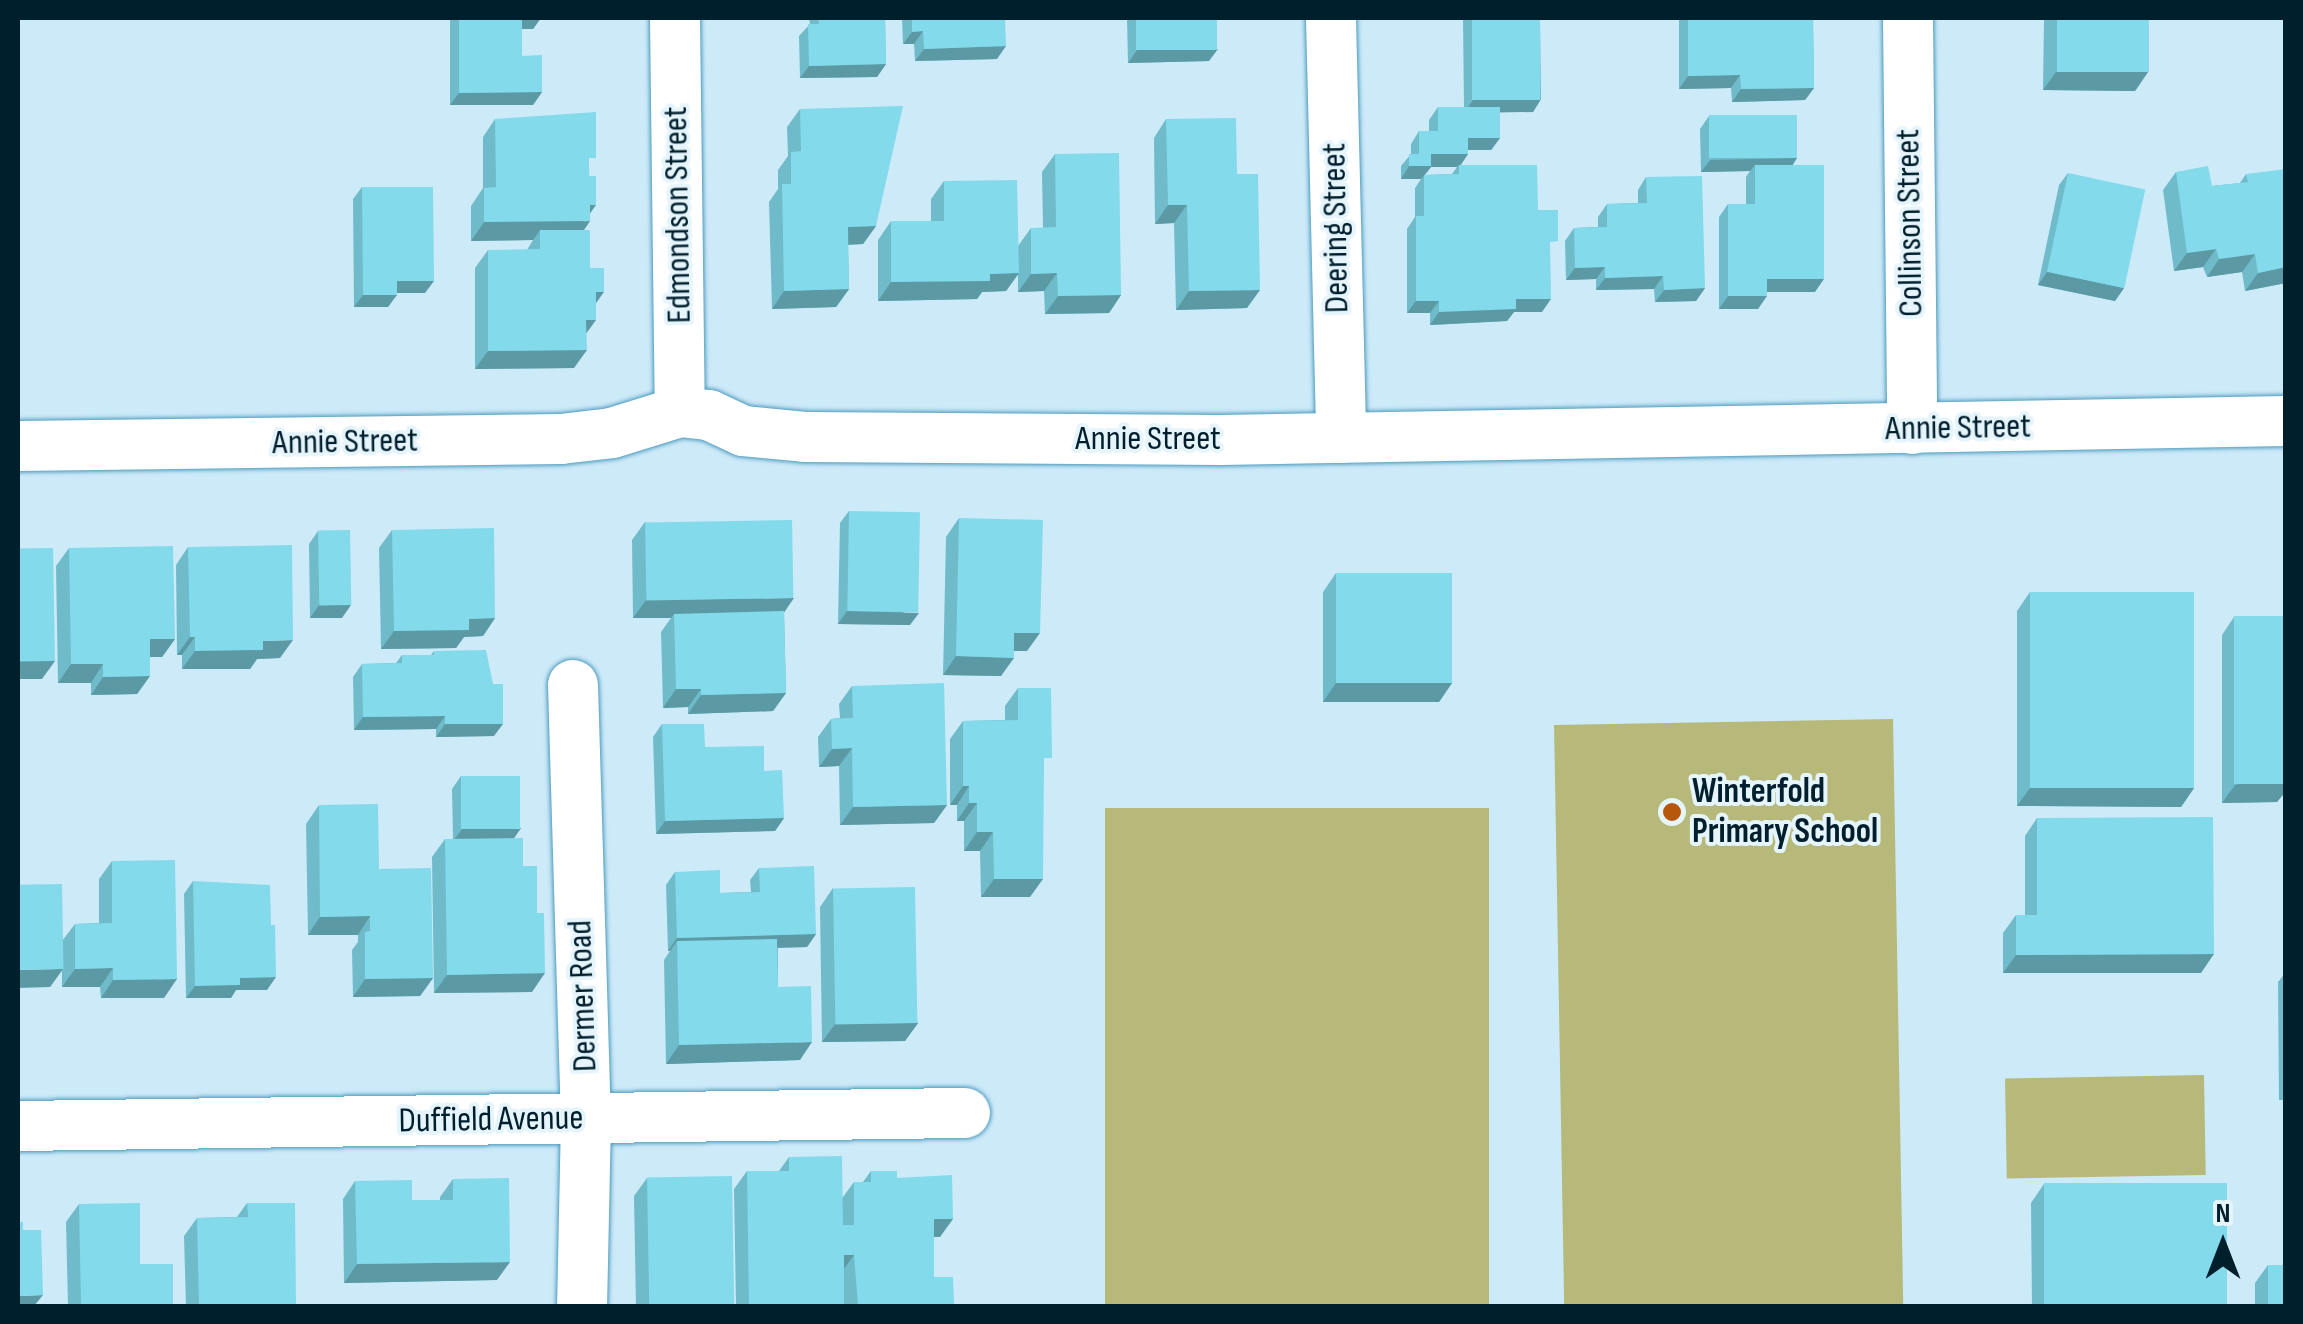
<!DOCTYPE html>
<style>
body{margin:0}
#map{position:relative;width:2303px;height:1324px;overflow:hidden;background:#cdeaf9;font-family:"Sofia Sans Condensed",sans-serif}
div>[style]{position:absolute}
.green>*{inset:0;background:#b6b979;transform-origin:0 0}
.roads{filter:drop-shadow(0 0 2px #4d9bbe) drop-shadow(0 0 2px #4d9bbe)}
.street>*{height:50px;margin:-25px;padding:0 25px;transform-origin:25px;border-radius:25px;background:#fff}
.wall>*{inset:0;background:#70bbc9}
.shaded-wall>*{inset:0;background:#5b99a4}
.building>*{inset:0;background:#82daea;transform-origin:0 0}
.dots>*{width:28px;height:28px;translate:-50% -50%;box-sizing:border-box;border:5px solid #e6f4fc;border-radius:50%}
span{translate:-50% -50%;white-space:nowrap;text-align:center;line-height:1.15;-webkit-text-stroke:8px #e6f4fc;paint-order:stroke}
.street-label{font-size:35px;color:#001f2d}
.poi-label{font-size:35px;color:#001f2d;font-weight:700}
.left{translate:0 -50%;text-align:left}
.frame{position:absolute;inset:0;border:20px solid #001f2d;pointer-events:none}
.north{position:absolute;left:2173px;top:1194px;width:100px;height:100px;-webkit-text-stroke:8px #e6f4fc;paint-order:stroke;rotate:0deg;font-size:28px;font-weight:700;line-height:40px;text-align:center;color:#001f2d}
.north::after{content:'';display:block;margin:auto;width:35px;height:45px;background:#001f2d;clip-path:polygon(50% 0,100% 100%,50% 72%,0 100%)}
</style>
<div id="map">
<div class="green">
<div style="left:1893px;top:719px;width:587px;height:339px;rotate:89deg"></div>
<div style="left:1489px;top:808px;width:498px;height:384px;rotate:90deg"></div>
<div style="left:2204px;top:1075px;width:100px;height:199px;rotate:89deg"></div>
</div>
<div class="roads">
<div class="street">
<div style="left:675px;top:18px;width:394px;rotate:89.3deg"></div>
<div style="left:1331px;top:18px;width:420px;rotate:88.6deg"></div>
<div style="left:1908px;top:18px;width:411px;rotate:89.4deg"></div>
<div style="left:18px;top:446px;width:543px;rotate:-0.74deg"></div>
<div style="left:561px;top:439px;width:51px;rotate:-6.7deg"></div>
<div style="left:612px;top:433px;width:71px;rotate:-17.2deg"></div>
<div style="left:680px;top:412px;width:29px;rotate:6deg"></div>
<div style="left:709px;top:415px;width:38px;rotate:25deg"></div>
<div style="left:743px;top:431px;width:62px;rotate:5.5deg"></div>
<div style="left:805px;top:437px;width:415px;rotate:0.4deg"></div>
<div style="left:1220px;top:440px;width:1066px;rotate:-1.02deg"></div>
<div style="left:573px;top:685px;width:434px;rotate:88.3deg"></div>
<div style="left:586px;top:1119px;width:187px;rotate:91.2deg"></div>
<div style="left:18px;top:1126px;width:947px;rotate:-0.79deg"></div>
</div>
</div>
<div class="wall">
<div style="clip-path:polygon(450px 18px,541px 18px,533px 29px,522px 29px,522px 56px,542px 92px,533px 105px,450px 105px)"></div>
<div style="clip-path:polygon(809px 18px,885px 18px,886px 64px,877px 77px,800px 78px,799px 36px,810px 24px)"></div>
<div style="clip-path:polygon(902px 18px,1005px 18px,997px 59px,915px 61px,914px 44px,903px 44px)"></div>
<div style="clip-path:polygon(1127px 18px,1217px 18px,1209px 61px,1128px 63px)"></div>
<div style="clip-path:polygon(evenodd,1463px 18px,1540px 18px,1541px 99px,1533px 112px,1500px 112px,1500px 138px,1491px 150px,1468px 150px,1468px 154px,1461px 165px,1538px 210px,1550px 252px,1542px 312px,1514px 312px,1507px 321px,1430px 325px,1430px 313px,1407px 313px,1407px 229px,1415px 217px,1415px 188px,1421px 179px,1401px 179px,1401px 166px,1411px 154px,1411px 144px,1419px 131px,1429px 131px,1429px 120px,1438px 107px,1464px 107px,1463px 18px,1431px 167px,1457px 167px,1452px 174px,1425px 175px,1431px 167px)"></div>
<div style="clip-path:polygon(1679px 18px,1813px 18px,1814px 88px,1805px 100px,1732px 102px,1731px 88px,1679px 89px)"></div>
<div style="clip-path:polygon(2044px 18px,2149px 18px,2148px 72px,2135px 91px,2043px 90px)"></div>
<div style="clip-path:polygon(800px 109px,876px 226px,863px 244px,848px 245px,849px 289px,836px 307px,772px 309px,769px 202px,778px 189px,778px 170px,788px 156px,787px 127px)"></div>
<div style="clip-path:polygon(1709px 116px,1797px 158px,1793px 165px,1815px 292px,1767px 292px,1758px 309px,1719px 309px,1719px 217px,1728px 204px,1746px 204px,1746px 177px,1750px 171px,1701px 172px,1700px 129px)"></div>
<div style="clip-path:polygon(495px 119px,589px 167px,590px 221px,584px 230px,596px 304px,574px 368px,475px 369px,475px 268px,488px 250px,527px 250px,533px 240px,471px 241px,471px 206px,483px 188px,483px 137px)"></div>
<div style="clip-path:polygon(1166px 119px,1237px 174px,1247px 308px,1176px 310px,1174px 223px,1155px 224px,1154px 138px)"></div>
<div style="clip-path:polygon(1055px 154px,1121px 295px,1109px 313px,1045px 314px,1044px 291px,1018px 292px,1018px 274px,1006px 291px,982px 292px,977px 299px,878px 301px,878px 240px,891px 221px,931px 221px,931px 199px,944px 181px,1018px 246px,1031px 228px,1043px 228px,1042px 172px)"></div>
<div style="clip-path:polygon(2176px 172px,2212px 186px,2240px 183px,2246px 174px,2286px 283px,2245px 291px,2242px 272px,2207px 277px,2203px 267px,2174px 271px,2163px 190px)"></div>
<div style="clip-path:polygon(2068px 173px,2124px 288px,2115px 301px,2038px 285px,2059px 185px)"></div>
<div style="clip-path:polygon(1646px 177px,1705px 288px,1696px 301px,1655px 302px,1654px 289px,1596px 290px,1596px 279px,1566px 280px,1565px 241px,1574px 228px,1598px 227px,1598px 217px,1607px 204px,1638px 203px,1638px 190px)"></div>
<div style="clip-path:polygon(362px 187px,425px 293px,397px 293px,388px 307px,354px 307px,353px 199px)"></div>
<div style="clip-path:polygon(849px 511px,910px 625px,838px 624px,840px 523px)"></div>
<div style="clip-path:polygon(959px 518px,1027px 651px,1014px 651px,1001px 676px,943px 675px,946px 537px)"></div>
<div style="clip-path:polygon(645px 522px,784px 612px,786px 693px,773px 711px,688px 714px,688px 707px,663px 708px,661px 632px,671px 618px,633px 618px,632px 540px)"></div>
<div style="clip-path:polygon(392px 530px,495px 618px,483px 636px,464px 637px,456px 648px,381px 649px,379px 548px)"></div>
<div style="clip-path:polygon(318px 531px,342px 618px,310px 618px,309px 544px)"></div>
<div style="clip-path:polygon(188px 547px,280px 658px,257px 659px,250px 669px,182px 669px,182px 655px,177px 655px,176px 565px)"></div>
<div style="clip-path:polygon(69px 548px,175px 639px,162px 657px,150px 657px,150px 676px,137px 694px,91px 695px,91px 683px,58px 683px,56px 566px)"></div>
<div style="clip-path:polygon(1336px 573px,1452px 683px,1439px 702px,1323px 702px,1323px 592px)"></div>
<div style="clip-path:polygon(2030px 592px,2194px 788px,2181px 807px,2017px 806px,2017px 611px)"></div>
<div style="clip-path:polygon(2286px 616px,2286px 791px,2277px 802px,2222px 803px,2222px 635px,2234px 617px)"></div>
<div style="clip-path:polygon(434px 651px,494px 736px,436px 737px,436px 729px,354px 730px,353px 677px,362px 664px,396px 663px,402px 655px,431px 655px)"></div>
<div style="clip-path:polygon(852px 686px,947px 805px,934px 823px,840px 825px,839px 766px,819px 767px,818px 737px,831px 719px,840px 718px,839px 704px)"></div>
<div style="clip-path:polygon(1018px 688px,1044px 769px,1030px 897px,981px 897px,980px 851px,964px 851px,964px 821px,957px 821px,957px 805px,950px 805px,950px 739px,963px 721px,1005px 720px,1005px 706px)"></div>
<div style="clip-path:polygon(662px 724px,705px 747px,764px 771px,784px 818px,775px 831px,656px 834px,653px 737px)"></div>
<div style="clip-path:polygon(461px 776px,521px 828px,514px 838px,523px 866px,532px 992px,434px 993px,432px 857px,445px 839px,453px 839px,452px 789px)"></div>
<div style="clip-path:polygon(319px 805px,379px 869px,433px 978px,420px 996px,353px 997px,352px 950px,358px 942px,358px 935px,308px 935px,306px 824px)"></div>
<div style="clip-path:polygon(2037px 818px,2201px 973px,2003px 973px,2003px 933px,2016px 915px,2025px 915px,2025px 836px)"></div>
<div style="clip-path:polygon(112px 861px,164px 998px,101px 998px,100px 987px,62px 987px,62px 970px,50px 987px,62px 941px,75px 924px,99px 923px,99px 879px)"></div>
<div style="clip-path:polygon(759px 868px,816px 934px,807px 947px,778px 948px,778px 987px,800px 1060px,666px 1064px,664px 960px,670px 951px,668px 951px,666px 885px,675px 872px,720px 893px,751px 892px,750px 880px)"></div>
<div style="clip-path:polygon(193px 881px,271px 925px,267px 990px,236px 990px,231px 998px,186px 998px,184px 894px)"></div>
<div style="clip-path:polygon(833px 888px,918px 1023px,905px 1041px,822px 1042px,820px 907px)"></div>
<div style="clip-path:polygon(2286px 972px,2286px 1100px,2279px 1100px,2278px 982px)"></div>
<div style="clip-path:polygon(789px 1157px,843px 1197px,854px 1182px,863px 1182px,871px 1171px,897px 1178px,940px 1237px,934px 1237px,934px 1277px,954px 1306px,736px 1306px,734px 1189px,747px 1171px,779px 1171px)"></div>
<div style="clip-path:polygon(647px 1178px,735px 1306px,636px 1306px,634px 1196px)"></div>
<div style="clip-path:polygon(453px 1179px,497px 1280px,344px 1283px,343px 1199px,355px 1181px,412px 1200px,440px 1200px,440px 1197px)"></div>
<div style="clip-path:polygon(2044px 1184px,2227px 1306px,2032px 1306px,2031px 1203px)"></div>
<div style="clip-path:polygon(247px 1203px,296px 1306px,186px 1306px,184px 1236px,197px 1218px,237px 1217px)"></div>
<div style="clip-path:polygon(79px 1204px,140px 1264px,173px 1306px,68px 1306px,66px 1222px)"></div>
<div style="clip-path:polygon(2268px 1265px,2286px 1306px,2255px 1306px,2255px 1283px)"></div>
</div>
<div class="shaded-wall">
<div style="clip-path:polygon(521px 18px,541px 18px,533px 29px,513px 29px)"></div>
<div style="clip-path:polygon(923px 31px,914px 44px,903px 44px,912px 32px)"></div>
<div style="clip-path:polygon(1006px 46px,997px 59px,915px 61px,924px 49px)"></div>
<div style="clip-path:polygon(1218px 49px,1209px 61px,1128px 63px,1137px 50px)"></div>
<div style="clip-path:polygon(886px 64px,877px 77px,800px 78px,809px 66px)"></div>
<div style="clip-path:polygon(2056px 72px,2148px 72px,2135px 91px,2043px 90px)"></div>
<div style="clip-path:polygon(1740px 75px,1731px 88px,1679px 89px,1688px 76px)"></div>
<div style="clip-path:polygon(1814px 88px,1805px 100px,1732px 102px,1741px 89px)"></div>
<div style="clip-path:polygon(542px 92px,533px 105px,450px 105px,459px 93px)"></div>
<div style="clip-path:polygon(1541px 99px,1533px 112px,1464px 113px,1473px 100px)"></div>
<div style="clip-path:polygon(1468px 138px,1500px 138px,1491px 150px,1459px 150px)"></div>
<div style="clip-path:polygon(1431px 154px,1468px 154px,1459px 167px,1459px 165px,1457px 167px,1431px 167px,1421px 179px,1401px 179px,1409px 166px)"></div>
<div style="clip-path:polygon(1797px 158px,1788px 171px,1755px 165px,1750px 171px,1701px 172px,1710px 160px)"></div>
<div style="clip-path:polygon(590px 205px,596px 205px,584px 222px,590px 221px,577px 240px,540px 230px,533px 240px,471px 241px,484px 222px)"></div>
<div style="clip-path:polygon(1168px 205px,1187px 205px,1174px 223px,1155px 224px)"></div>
<div style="clip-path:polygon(876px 226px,863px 244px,835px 245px,848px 227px)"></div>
<div style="clip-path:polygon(2216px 249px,2203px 267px,2174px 271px,2187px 253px)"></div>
<div style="clip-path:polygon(2255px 254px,2242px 272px,2207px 277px,2219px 259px)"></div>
<div style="clip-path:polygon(1605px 267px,1596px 279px,1566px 280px,1575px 268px)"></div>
<div style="clip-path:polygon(2286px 267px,2286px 283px,2245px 291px,2258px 273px)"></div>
<div style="clip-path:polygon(2047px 272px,2124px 288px,2115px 301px,2038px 285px)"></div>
<div style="clip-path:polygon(1019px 273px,1006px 291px,982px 292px,977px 299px,878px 301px,891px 282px,990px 274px)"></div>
<div style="clip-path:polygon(1057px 273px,1044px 291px,1018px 292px,1031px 274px)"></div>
<div style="clip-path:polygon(1663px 276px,1654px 289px,1596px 290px,1605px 278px)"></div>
<div style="clip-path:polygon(1767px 279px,1824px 279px,1815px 292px,1758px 292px)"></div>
<div style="clip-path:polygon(397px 281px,434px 281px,425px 293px,388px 293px)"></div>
<div style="clip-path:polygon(1705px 288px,1696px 301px,1655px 302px,1664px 290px)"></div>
<div style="clip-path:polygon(849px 289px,836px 307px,772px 309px,784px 291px)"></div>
<div style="clip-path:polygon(1260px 290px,1247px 308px,1176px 310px,1189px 291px)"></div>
<div style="clip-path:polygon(596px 292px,604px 292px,591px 310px)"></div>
<div style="clip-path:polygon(363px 295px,397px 295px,388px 307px,354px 307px)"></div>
<div style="clip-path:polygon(1121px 295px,1109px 313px,1045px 314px,1058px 296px)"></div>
<div style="clip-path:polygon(1728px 296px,1767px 296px,1758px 309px,1719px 309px)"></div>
<div style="clip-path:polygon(1516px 299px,1551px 299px,1542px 312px,1514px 312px,1507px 321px,1430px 325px,1439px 312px)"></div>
<div style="clip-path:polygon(1416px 301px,1439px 301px,1430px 313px,1407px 313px)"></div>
<div style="clip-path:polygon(586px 320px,596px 320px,583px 338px)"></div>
<div style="clip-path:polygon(587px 350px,574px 368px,475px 369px,488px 351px)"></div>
<div style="clip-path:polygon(794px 598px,781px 617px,674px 614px,671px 618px,633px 618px,646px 600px)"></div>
<div style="clip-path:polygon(319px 605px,351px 605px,342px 618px,310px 618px)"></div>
<div style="clip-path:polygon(847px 611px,919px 613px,910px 625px,838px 624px)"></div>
<div style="clip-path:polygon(495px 618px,483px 636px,464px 637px,456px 648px,381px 649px,394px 631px,469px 619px)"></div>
<div style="clip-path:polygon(1014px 633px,1040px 633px,1027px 651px,1002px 651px)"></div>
<div style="clip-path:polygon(190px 637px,195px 637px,182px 655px,177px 655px)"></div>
<div style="clip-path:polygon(150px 639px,175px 639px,162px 657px,137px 657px)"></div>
<div style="clip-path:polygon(293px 640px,280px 658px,257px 659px,250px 669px,182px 669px,195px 651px,263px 641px)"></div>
<div style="clip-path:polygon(956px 656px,1014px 658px,1001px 676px,943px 675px)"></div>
<div style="clip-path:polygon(18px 661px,55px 661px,42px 679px,18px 679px)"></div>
<div style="clip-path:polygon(71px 664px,103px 664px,91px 683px,58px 683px)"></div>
<div style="clip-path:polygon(150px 676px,137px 694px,91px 695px,103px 677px)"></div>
<div style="clip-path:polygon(1336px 683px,1452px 683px,1439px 702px,1323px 702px)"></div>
<div style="clip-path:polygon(676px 689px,701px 689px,688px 707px,663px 708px)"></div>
<div style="clip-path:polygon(786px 693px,773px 711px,688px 714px,701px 695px)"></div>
<div style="clip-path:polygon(445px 716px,436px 729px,354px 730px,363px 717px)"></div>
<div style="clip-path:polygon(445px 724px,503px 724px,494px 736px,436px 737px)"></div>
<div style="clip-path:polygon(852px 748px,839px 766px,819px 767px,832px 749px)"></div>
<div style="clip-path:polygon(2286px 773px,2286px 791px,2277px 802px,2222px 803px,2235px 785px)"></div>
<div style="clip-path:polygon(963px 786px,969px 786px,957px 805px,950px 805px)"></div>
<div style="clip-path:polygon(2030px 788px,2194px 788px,2181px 807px,2017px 806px)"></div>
<div style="clip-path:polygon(969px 803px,977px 803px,964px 821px,957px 821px)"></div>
<div style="clip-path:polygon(947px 805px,934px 823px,840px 825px,853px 807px)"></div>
<div style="clip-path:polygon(784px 818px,775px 831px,656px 834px,665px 821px)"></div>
<div style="clip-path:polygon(521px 828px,512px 841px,453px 841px,462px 829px)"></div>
<div style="clip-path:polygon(977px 832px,993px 832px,980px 851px,964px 851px)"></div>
<div style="clip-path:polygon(994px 879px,1043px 879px,1030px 897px,981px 897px)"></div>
<div style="clip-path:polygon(370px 916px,358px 935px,308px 935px,320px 917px)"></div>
<div style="clip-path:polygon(816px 934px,807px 947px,677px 950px,677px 941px,670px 951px,668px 951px,677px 938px)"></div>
<div style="clip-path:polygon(2214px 954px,2201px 973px,2003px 973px,2016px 955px)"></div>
<div style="clip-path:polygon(113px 968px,100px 987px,62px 987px,75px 969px)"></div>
<div style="clip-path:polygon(63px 969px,50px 987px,18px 988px,18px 970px)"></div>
<div style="clip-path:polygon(545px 973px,532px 992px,434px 993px,447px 975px)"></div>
<div style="clip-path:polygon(276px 977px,267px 990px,236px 990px,231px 998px,186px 998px,195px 986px,240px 978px)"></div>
<div style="clip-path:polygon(433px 978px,420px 996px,353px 997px,365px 979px)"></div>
<div style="clip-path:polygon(177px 979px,164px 998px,101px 998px,113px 980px)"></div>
<div style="clip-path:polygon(918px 1023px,905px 1041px,822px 1042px,835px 1024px)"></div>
<div style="clip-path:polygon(812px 1042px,800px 1060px,666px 1064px,679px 1045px)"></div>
<div style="clip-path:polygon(934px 1219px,953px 1219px,940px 1237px,922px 1237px)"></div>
<div style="clip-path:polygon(844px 1255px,854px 1255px,841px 1273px)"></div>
<div style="clip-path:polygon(510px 1262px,497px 1280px,344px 1283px,357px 1264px)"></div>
<div style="clip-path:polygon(43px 1295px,34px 1306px,18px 1306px,20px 1296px)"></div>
</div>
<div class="building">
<div style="clip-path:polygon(459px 18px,522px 18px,522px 56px,542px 55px,542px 92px,459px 93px)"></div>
<div style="clip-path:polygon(818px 18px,885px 18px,886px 64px,809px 66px,808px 24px,819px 24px)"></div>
<div style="clip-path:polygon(912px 18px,1005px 18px,1006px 46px,924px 49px,923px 31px,912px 32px)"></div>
<div style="left:1136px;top:18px;width:81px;height:32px"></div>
<div style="left:1472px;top:18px;width:68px;height:82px"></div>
<div style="clip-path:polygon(1688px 18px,1813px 18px,1814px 88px,1741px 89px,1740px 75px,1688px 76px)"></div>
<div style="left:2057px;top:18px;width:92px;height:54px"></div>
<div style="clip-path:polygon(903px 106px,876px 226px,848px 227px,849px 289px,784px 291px,782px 184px,791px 184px,791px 152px,801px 151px,800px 109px)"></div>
<div style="clip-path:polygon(1438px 107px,1500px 107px,1500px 138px,1468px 138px,1468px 154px,1431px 154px,1431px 166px,1409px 166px,1409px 154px,1419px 154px,1419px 131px,1438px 131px)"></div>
<div style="clip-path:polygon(596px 112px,596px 158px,589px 158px,589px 176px,596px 176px,596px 205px,590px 205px,590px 221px,484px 222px,484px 188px,496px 187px,495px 119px)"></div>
<div style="left:1797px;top:115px;width:43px;height:88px;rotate:90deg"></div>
<div style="clip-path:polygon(1236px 118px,1237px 174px,1258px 174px,1260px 290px,1189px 291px,1187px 205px,1168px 205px,1166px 119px)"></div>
<div style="clip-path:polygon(1119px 153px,1121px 295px,1058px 296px,1057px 273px,1031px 274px,1031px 228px,1056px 227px,1055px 154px)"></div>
<div style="clip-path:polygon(1459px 165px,1537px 165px,1538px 210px,1558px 210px,1558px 241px,1550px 242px,1551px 299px,1516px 299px,1516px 309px,1439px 312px,1439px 301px,1416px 301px,1416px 216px,1424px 216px,1424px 175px,1459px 174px)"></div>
<div style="clip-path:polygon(1755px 165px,1824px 165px,1824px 279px,1767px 279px,1767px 296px,1728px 296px,1728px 204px,1755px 204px)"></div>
<div style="clip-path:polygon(2208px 166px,2212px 186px,2248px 182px,2246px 174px,2286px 169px,2286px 267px,2258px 273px,2255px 254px,2219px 259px,2216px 249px,2187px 253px,2176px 172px)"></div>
<div style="left:2068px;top:173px;width:79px;height:101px;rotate:12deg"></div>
<div style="clip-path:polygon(1702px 176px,1705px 288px,1664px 290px,1663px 276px,1605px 278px,1605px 267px,1575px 268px,1574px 228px,1607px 227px,1607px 204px,1647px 203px,1646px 177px)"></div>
<div style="clip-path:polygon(1017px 180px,1019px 273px,990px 274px,990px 281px,891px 282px,891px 221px,944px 221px,944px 181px)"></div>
<div style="clip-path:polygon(362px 187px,433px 187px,434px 281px,397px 281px,397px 295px,363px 295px)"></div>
<div style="clip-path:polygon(540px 230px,590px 230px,590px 268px,604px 268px,604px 292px,596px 292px,596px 320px,586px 320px,587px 350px,488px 351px,488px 250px,540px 249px)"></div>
<div style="left:849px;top:511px;width:71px;height:100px;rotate:1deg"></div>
<div style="clip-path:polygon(959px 518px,1043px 520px,1040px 633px,1014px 633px,1014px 658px,956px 656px)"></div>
<div style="left:792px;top:520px;width:78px;height:147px;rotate:89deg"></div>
<div style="clip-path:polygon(494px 528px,495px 618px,469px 619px,469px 630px,394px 631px,392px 530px)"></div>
<div style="left:350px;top:530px;width:75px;height:32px;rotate:89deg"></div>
<div style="clip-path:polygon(292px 545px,293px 640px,263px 641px,263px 650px,195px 651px,195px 637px,190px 637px,188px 547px)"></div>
<div style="clip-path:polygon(173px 546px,175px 639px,150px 639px,150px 676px,103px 677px,103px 664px,71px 664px,69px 548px)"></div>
<div style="left:53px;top:548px;width:113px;height:35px;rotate:89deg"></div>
<div style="left:1336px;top:573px;width:116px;height:110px"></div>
<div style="left:2030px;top:592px;width:164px;height:196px"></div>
<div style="clip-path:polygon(784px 611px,786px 693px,701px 695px,701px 689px,676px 689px,674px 614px)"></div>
<div style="left:2286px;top:616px;width:168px;height:52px;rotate:90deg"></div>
<div style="clip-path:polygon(486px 650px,493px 684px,503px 684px,503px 724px,445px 724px,445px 716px,363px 717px,362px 664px,402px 663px,402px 655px,434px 655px,434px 651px)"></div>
<div style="clip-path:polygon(944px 683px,947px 805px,853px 807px,852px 748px,832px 749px,831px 719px,853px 718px,852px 686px)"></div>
<div style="clip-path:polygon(1018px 688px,1051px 688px,1052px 758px,1044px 758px,1043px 879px,994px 879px,993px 832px,977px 832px,977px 803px,969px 803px,969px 786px,963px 786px,963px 721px,1018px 720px)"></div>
<div style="clip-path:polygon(662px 724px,704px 724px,705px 747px,764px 746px,764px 771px,782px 770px,784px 818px,665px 821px)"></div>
<div style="left:461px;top:776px;width:59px;height:53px"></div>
<div style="clip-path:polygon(378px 804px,379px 869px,431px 868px,433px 978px,365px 979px,365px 932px,370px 931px,370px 916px,320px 917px,319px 805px)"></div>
<div style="clip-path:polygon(2213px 817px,2214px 954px,2016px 955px,2016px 915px,2037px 915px,2037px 818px)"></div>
<div style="clip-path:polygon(523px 838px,523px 866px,537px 866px,537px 913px,544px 913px,545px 973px,447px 975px,445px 839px)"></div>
<div style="clip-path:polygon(175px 860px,177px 979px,113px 980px,113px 968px,75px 969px,75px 924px,112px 923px,112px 861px)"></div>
<div style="clip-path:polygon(814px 866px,816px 934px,677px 938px,675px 872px,720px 870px,720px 893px,760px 892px,759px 868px)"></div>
<div style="clip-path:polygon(193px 881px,270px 885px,271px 925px,275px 925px,276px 977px,240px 978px,240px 985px,195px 986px)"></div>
<div style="left:62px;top:884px;width:85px;height:44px;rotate:89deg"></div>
<div style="left:915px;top:887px;width:136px;height:82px;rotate:89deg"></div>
<div style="clip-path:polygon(777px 939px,778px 987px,811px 986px,812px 1042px,679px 1045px,677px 941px)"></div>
<div style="clip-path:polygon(842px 1156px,843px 1225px,854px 1225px,854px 1182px,871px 1182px,871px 1171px,897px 1171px,897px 1178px,952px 1175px,953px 1219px,934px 1219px,934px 1277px,953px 1277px,954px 1306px,858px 1306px,854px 1255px,844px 1255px,844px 1306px,749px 1306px,747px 1171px,789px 1171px,789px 1157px)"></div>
<div style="left:732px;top:1176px;width:130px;height:85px;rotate:89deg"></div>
<div style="clip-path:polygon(509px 1178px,510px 1262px,357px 1264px,355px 1181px,412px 1180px,412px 1200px,453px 1200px,453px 1179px)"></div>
<div style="left:2227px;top:1183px;width:123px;height:183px;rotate:90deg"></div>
<div style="clip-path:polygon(140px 1203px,140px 1264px,173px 1264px,173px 1306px,81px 1306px,79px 1204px)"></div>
<div style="clip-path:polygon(247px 1203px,295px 1203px,296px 1306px,199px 1306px,197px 1218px,248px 1217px)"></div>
<div style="clip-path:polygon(18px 1222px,23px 1222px,23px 1230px,41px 1230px,43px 1295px,20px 1296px,20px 1306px,18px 1306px)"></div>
<div style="left:2268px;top:1265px;width:18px;height:41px"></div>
</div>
<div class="dots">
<div style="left:1672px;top:812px;background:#b6570b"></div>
</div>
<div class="street-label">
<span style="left:678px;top:215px;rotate:-91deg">Edmondson Street</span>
<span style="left:1910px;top:223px;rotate:-91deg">Collinson Street</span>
<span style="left:1336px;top:228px;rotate:-91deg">Deering Street</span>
<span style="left:1958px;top:428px;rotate:-1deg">Annie Street</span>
<span style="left:1148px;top:439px">Annie Street</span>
<span style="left:345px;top:442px;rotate:-1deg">Annie Street</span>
<span style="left:583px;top:996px;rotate:-92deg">Dermer Road</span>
<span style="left:491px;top:1120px;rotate:-1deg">Duffield Avenue</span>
</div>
<div class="poi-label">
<span class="left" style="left:1692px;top:812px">Winterfold<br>Primary School</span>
</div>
<div class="frame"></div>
<div class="north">N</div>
</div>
